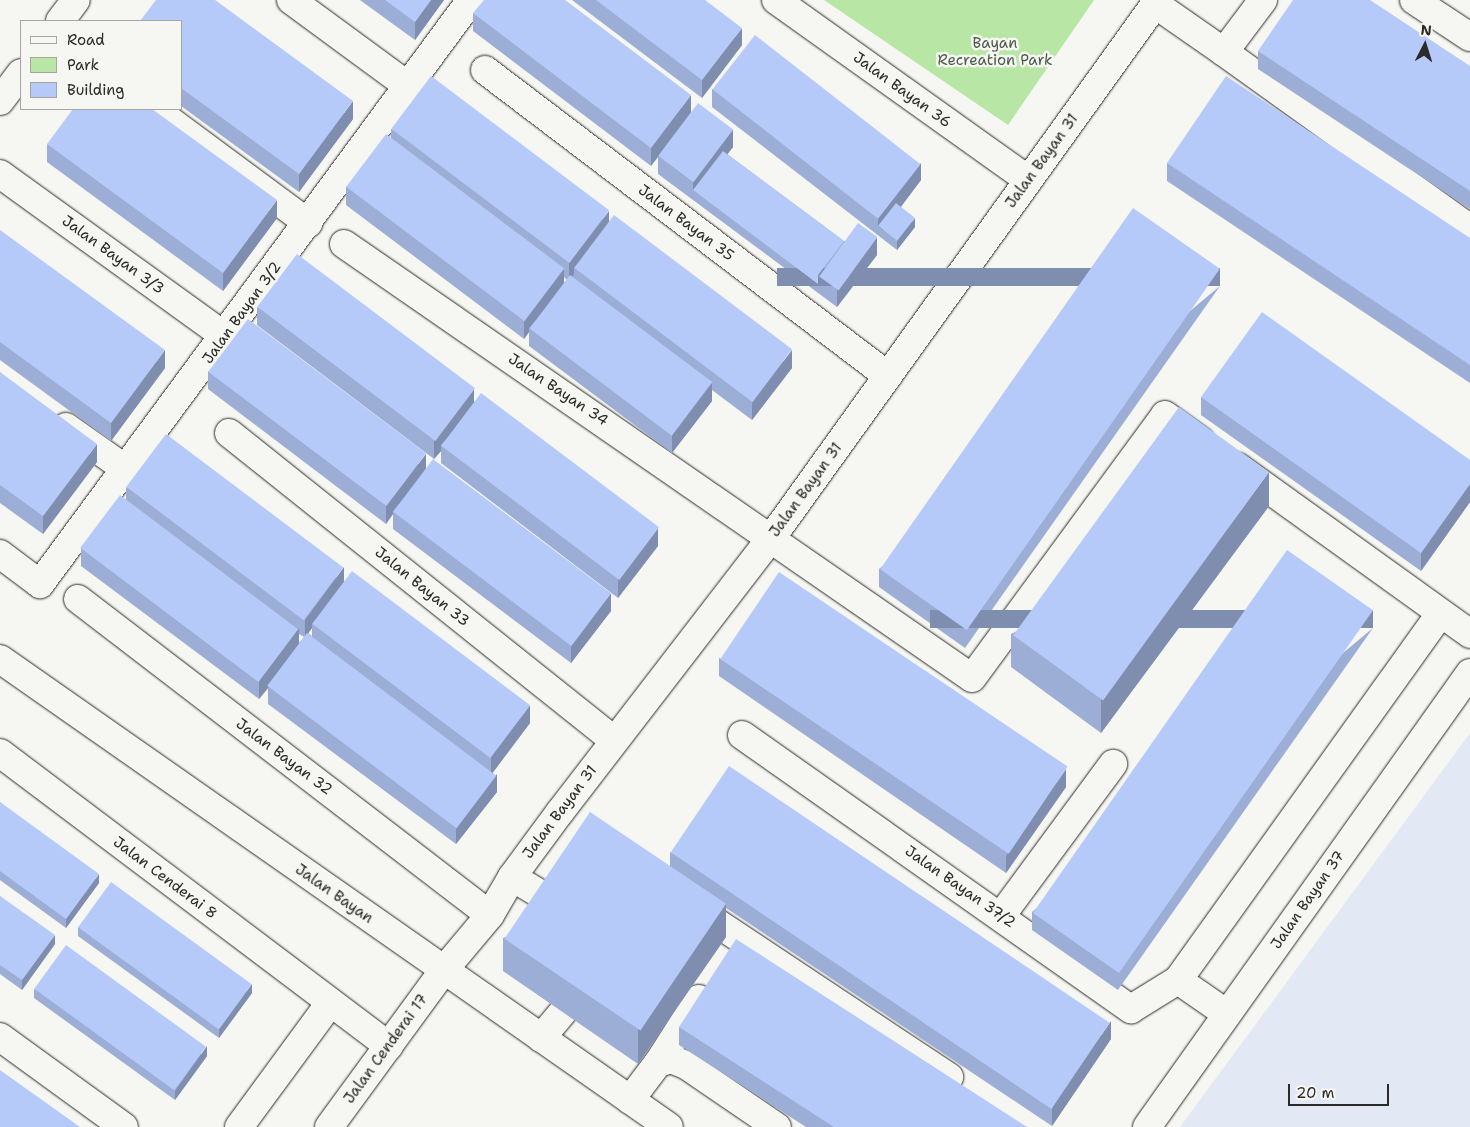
<!DOCTYPE html>
<style>
body{margin:0}
#map{position:relative;width:1470px;height:1127px;overflow:hidden;background:#f6f6f2;font-family:"Shantell Sans",sans-serif}
div>[style]{position:absolute}
.built>*{inset:0;background:#e3e9f4}
.green>*{inset:0;background:#b8e6a4}
.roads{filter:drop-shadow(0 0 1px #2b2b2b) drop-shadow(0 0 1px #2b2b2b)}
.minor>*{height:28px;margin:-14px;padding:0 14px;transform-origin:14px;border-radius:14px;background:#f6f6f2}
.wall>*{inset:0;background:#9daed6}
.shaded-wall>*{inset:0;background:#7f8dae;transform-origin:0 0}
.building>*{inset:0;background:#b6caf9;transform-origin:0 0}
span{translate:-50% -50%;white-space:nowrap;text-align:center;line-height:1.15;-webkit-text-stroke:5px #f6f6f2;paint-order:stroke}
.park-label{font-size:15px;color:#4e5a49}
.street-label{font-size:15px;color:#2b2b2b}
.legend{position:absolute;left:20px;top:20px;width:162px;height:90px;box-sizing:border-box;background:#f6f6f2;border:1px solid #a5a5a2;margin:0;padding:6px 9px;list-style:none;font-size:15px;color:#2b2b2b}
.legend li{display:flex;align-items:center;gap:10px;height:25px}
.legend b{width:25px;border:1px solid #a5a5a2}
.north{position:absolute;left:1400px;top:20px;width:50px;height:50px;-webkit-text-stroke:4px #f6f6f2;paint-order:stroke;rotate:5deg;font-size:14px;font-weight:700;line-height:20px;text-align:center;color:#2b2b2b}
.north::after{content:'';display:block;margin:auto;width:18px;height:22px;background:#2b2b2b;clip-path:polygon(50% 0,100% 100%,50% 72%,0 100%)}
.scale{position:absolute;left:1288px;top:1084px;width:101px;height:22px;box-sizing:border-box;border:2px solid #2b2b2b;border-top:0;padding-left:6px;font-size:15px;line-height:18px;white-space:nowrap;color:#2b2b2b;-webkit-text-stroke:4px #f6f6f2;paint-order:stroke}
</style>
<div id="map">
<div class="built">
<div style="clip-path:polygon(1470px 733px,1470px 1127px,1180px 1127px)"></div>
</div>
<div class="green">
<div style="clip-path:polygon(824px 0,1094px 0,1008px 125px)"></div>
</div>
<div class="roads">
<div class="minor">
<div style="left:291px;top:0;width:145px;rotate:36.3deg"></div>
<div style="left:776px;top:0;width:310px;rotate:35.5deg"></div>
<div style="left:1414px;top:0;width:67px;rotate:33.5deg"></div>
<div style="left:1155px;top:4px;width:84px;rotate:34.8deg"></div>
<div style="left:1224px;top:52px;width:65px;rotate:-53.1deg"></div>
<div style="left:60px;top:21px;width:26px;rotate:-53deg"></div>
<div style="left:1224px;top:52px;width:303px;rotate:35.7deg"></div>
<div style="left:485px;top:70px;width:506px;rotate:37.21deg"></div>
<div style="left:0;top:101px;width:35px;rotate:-53deg"></div>
<div style="left:154px;top:109px;width:192px;rotate:36.5deg"></div>
<div style="left:0;top:174px;width:277px;rotate:35.8deg"></div>
<div style="left:344px;top:244px;width:763px;rotate:34.65deg"></div>
<div style="left:972px;top:678px;width:326px;rotate:-53.7deg"></div>
<div style="left:1165px;top:415px;width:44px;rotate:35.8deg"></div>
<div style="left:66px;top:427px;width:75px;rotate:35.2deg"></div>
<div style="left:229px;top:433px;width:492px;rotate:38.6deg"></div>
<div style="left:1238px;top:467px;width:286px;rotate:35.7deg"></div>
<div style="left:0;top:554px;width:50px;rotate:36.9deg"></div>
<div style="left:40px;top:584px;width:726px;rotate:-53.57deg"></div>
<div style="left:78px;top:599px;width:519px;rotate:37.49deg"></div>
<div style="left:0;top:659px;width:816px;rotate:34.97deg"></div>
<div style="left:742px;top:735px;width:476px;rotate:35.2deg"></div>
<div style="left:1131px;top:1009px;width:55px;rotate:-31.7deg"></div>
<div style="left:0;top:753px;width:487px;rotate:37deg"></div>
<div style="left:512px;top:877px;width:47px;rotate:31deg"></div>
<div style="left:696px;top:909px;width:304px;rotate:33.6deg"></div>
<div style="left:1001px;top:916px;width:189px;rotate:-53.6deg"></div>
<div style="left:1227px;top:1014px;width:60px;rotate:-145.2deg"></div>
<div style="left:1178px;top:980px;width:442px;rotate:-54.4deg"></div>
<div style="left:0;top:1037px;width:153px;rotate:36deg"></div>
<div style="left:541px;top:1038px;width:34px;rotate:-50deg"></div>
<div style="left:658px;top:1063px;width:76px;rotate:-57.4deg"></div>
<div style="left:630px;top:1100px;width:46px;rotate:-52.9deg"></div>
<div style="left:658px;top:1063px;width:14px;rotate:-17deg"></div>
<div style="left:671px;top:1059px;width:16px;rotate:22deg"></div>
<div style="left:686px;top:1065px;width:110px;rotate:34.3deg"></div>
<div style="left:239px;top:1127px;width:154px;rotate:-53.7deg"></div>
<div style="left:329px;top:1127px;width:193px;rotate:-53.8deg"></div>
<div style="left:443px;top:971px;width:73px;rotate:-50deg"></div>
<div style="left:490px;top:915px;width:44px;rotate:-59.9deg"></div>
<div style="left:512px;top:877px;width:81px;rotate:-53.6deg"></div>
<div style="left:560px;top:812px;width:347px;rotate:-52.4deg"></div>
<div style="left:772px;top:537px;width:661px;rotate:-54.29deg"></div>
<div style="left:1147px;top:1127px;width:557px;rotate:-54.57deg"></div>
</div>
</div>
<div class="wall">
<div style="clip-path:polygon(360px 0,444px 0,415px 40px)"></div>
<div style="clip-path:polygon(572px 0,705px 0,742px 45px,702px 98px)"></div>
<div style="clip-path:polygon(473px 13px,691px 113px,733px 147px,727px 154px,844px 241px,877px 255px,837px 307px,658px 174px,658px 156px,674px 136px,651px 166px,473px 31px)"></div>
<div style="clip-path:polygon(181px 21px,353px 119px,299px 192px,181px 106px)"></div>
<div style="clip-path:polygon(1258px 51px,1470px 66px,1470px 209px,1258px 69px)"></div>
<div style="clip-path:polygon(712px 89px,921px 180px,901px 207px,915px 227px,897px 250px,712px 107px)"></div>
<div style="clip-path:polygon(evenodd,391px 129px,609px 222px,792px 368px,752px 420px,712px 390px,712px 401px,672px 453px,529px 346px,529px 332px,524px 339px,346px 205px,346px 187px,391px 138px,391px 129px,564px 277px,567px 280px,564px 283px,564px 277px)"></div>
<div style="clip-path:polygon(47px 144px,277px 218px,223px 291px,47px 162px)"></div>
<div style="clip-path:polygon(1167px 163px,1470px 238px,1470px 383px,1167px 181px)"></div>
<div style="clip-path:polygon(0 230px,165px 368px,111px 441px,0 360px)"></div>
<div style="clip-path:polygon(1220px 286px,965px 648px,879px 587px,879px 569px)"></div>
<div style="clip-path:polygon(257px 307px,474px 401px,658px 546px,618px 598px,441px 463px,441px 451px,434px 459px,257px 325px)"></div>
<div style="clip-path:polygon(208px 371px,426px 468px,611px 611px,571px 663px,393px 529px,393px 514px,386px 524px,208px 389px)"></div>
<div style="clip-path:polygon(0 372px,97px 462px,43px 534px,0 503px)"></div>
<div style="clip-path:polygon(1201px 397px,1470px 460px,1470px 502px,1421px 571px,1201px 415px)"></div>
<div style="clip-path:polygon(evenodd,126px 487px,344px 581px,530px 723px,493px 772px,497px 792px,456px 844px,268px 704px,268px 688px,259px 699px,81px 566px,81px 548px,126px 499px,126px 487px,312px 628px,312px 636px,308px 633px,312px 628px,126px 487px,299px 634px,304px 637px,299px 643px,299px 634px)"></div>
<div style="clip-path:polygon(1269px 506px,1101px 733px,1011px 667px,1011px 634px)"></div>
<div style="clip-path:polygon(1373px 628px,1118px 990px,1032px 930px,1032px 912px)"></div>
<div style="clip-path:polygon(719px 658px,1066px 787px,1006px 873px,719px 676px)"></div>
<div style="clip-path:polygon(0 802px,99px 883px,66px 928px,0 880px)"></div>
<div style="clip-path:polygon(670px 852px,1111px 1039px,1052px 1126px,726px 908px,726px 937px,638px 1064px,503px 971px,503px 938px,670px 866px)"></div>
<div style="clip-path:polygon(0 896px,55px 944px,22px 990px,0 974px)"></div>
<div style="clip-path:polygon(78px 927px,252px 993px,219px 1038px,78px 936px)"></div>
<div style="clip-path:polygon(34px 989px,207px 1056px,175px 1100px,34px 998px)"></div>
<div style="clip-path:polygon(679px 1027px,1027px 1127px,806px 1127px,679px 1045px)"></div>
</div>
<div class="shaded-wall">
<div style="clip-path:polygon(431px 0,444px 0,415px 40px,415px 22px)"></div>
<div style="clip-path:polygon(742px 28px,742px 45px,702px 98px,702px 80px)"></div>
<div style="clip-path:polygon(691px 95px,691px 113px,651px 166px,651px 148px)"></div>
<div style="clip-path:polygon(353px 101px,353px 119px,299px 192px,299px 174px)"></div>
<div style="clip-path:polygon(733px 129px,733px 147px,698px 193px,693px 190px,693px 181px)"></div>
<div style="clip-path:polygon(921px 163px,921px 180px,883px 230px,878px 226px,878px 218px)"></div>
<div style="clip-path:polygon(277px 200px,277px 218px,223px 291px,223px 273px)"></div>
<div style="clip-path:polygon(609px 211px,609px 229px,574px 268px,574px 274px,569px 281px,569px 263px)"></div>
<div style="clip-path:polygon(915px 218px,915px 227px,897px 250px,897px 241px)"></div>
<div style="clip-path:polygon(877px 237px,877px 255px,837px 307px,837px 289px)"></div>
<div style="left:1220px;top:268px;width:18px;height:443px;rotate:90deg"></div>
<div style="clip-path:polygon(564px 269px,564px 287px,529px 328px,529px 332px,524px 339px,524px 322px)"></div>
<div style="clip-path:polygon(165px 350px,165px 368px,111px 441px,111px 423px)"></div>
<div style="clip-path:polygon(792px 350px,792px 368px,752px 420px,752px 403px)"></div>
<div style="clip-path:polygon(712px 383px,712px 401px,672px 453px,672px 435px)"></div>
<div style="clip-path:polygon(474px 389px,474px 407px,441px 445px,441px 451px,434px 459px,434px 441px)"></div>
<div style="clip-path:polygon(97px 444px,97px 462px,43px 534px,43px 516px)"></div>
<div style="clip-path:polygon(426px 454px,426px 472px,393px 511px,393px 514px,386px 524px,386px 506px)"></div>
<div style="clip-path:polygon(1269px 472px,1269px 506px,1101px 733px,1101px 700px)"></div>
<div style="clip-path:polygon(1470px 484px,1470px 502px,1421px 571px,1421px 553px)"></div>
<div style="clip-path:polygon(658px 528px,658px 546px,618px 598px,618px 580px)"></div>
<div style="clip-path:polygon(344px 567px,344px 585px,312px 624px,312px 628px,305px 638px,305px 620px)"></div>
<div style="clip-path:polygon(611px 593px,611px 611px,571px 663px,571px 646px)"></div>
<div style="left:1373px;top:610px;width:18px;height:443px;rotate:90deg"></div>
<div style="clip-path:polygon(299px 628px,299px 646px,268px 686px,268px 688px,259px 699px,259px 681px)"></div>
<div style="clip-path:polygon(530px 705px,530px 723px,491px 775px,491px 757px)"></div>
<div style="clip-path:polygon(1066px 769px,1066px 787px,1006px 873px,1006px 856px)"></div>
<div style="clip-path:polygon(497px 774px,497px 792px,456px 844px,456px 826px)"></div>
<div style="clip-path:polygon(99px 874px,99px 883px,66px 928px,66px 919px)"></div>
<div style="clip-path:polygon(726px 904px,726px 937px,638px 1064px,638px 1030px)"></div>
<div style="clip-path:polygon(55px 935px,55px 944px,22px 990px,22px 980px)"></div>
<div style="clip-path:polygon(252px 984px,252px 993px,219px 1038px,219px 1029px)"></div>
<div style="clip-path:polygon(1111px 1021px,1111px 1039px,1052px 1126px,1052px 1108px)"></div>
<div style="clip-path:polygon(207px 1046px,207px 1056px,175px 1100px,175px 1091px)"></div>
</div>
<div class="building">
<div style="clip-path:polygon(156px 0,215px 0,353px 101px,299px 174px,181px 88px,181px 21px,140px 21px)"></div>
<div style="clip-path:polygon(385px 0,431px 0,415px 22px)"></div>
<div style="clip-path:polygon(484px 0,565px 0,691px 95px,651px 148px,473px 13px)"></div>
<div style="clip-path:polygon(596px 0,705px 0,742px 28px,702px 80px)"></div>
<div style="clip-path:polygon(1293px 0,1370px 0,1470px 66px,1470px 191px,1258px 51px)"></div>
<div style="left:755px;top:35px;width:210px;height:69px;rotate:38deg"></div>
<div style="left:431px;top:76px;width:223px;height:66px;rotate:37deg"></div>
<div style="clip-path:polygon(1226px 76px,1470px 238px,1470px 365px,1167px 163px)"></div>
<div style="left:698px;top:103px;width:44px;height:66px;rotate:37deg"></div>
<div style="clip-path:polygon(73px 109px,152px 109px,277px 200px,223px 273px,47px 144px)"></div>
<div style="left:386px;top:134px;width:223px;height:66px;rotate:37deg"></div>
<div style="clip-path:polygon(723px 151px,844px 241px,818px 275px,818px 284px,693px 190px)"></div>
<div style="left:896px;top:203px;width:24px;height:29px;rotate:38deg"></div>
<div style="left:1133px;top:208px;width:106px;height:441px;rotate:35deg"></div>
<div style="left:614px;top:215px;width:223px;height:66px;rotate:37deg"></div>
<div style="left:858px;top:223px;width:24px;height:66px;rotate:36deg"></div>
<div style="clip-path:polygon(0 230px,165px 350px,111px 423px,0 342px)"></div>
<div style="left:297px;top:254px;width:223px;height:66px;rotate:37deg"></div>
<div style="left:570px;top:275px;width:178px;height:67px;rotate:37deg"></div>
<div style="clip-path:polygon(1262px 312px,1470px 460px,1470px 484px,1421px 553px,1201px 397px)"></div>
<div style="left:248px;top:319px;width:223px;height:66px;rotate:37deg"></div>
<div style="clip-path:polygon(0 372px,97px 444px,43px 516px,0 485px)"></div>
<div style="left:481px;top:393px;width:223px;height:66px;rotate:37deg"></div>
<div style="left:1179px;top:407px;width:111px;height:282px;rotate:36deg"></div>
<div style="left:166px;top:434px;width:222px;height:66px;rotate:37deg"></div>
<div style="left:433px;top:459px;width:223px;height:66px;rotate:37deg"></div>
<div style="left:120px;top:495px;width:223px;height:66px;rotate:37deg"></div>
<div style="left:1287px;top:550px;width:105px;height:443px;rotate:35deg"></div>
<div style="left:352px;top:571px;width:223px;height:66px;rotate:37deg"></div>
<div style="left:779px;top:572px;width:348px;height:105px;rotate:34deg"></div>
<div style="left:307px;top:633px;width:237px;height:66px;rotate:37deg"></div>
<div style="left:729px;top:766px;width:459px;height:104px;rotate:34deg"></div>
<div style="clip-path:polygon(0 802px,99px 874px,66px 919px,0 871px)"></div>
<div style="left:590px;top:812px;width:164px;height:153px;rotate:34deg"></div>
<div style="left:111px;top:882px;width:174px;height:56px;rotate:36deg"></div>
<div style="clip-path:polygon(0 896px,55px 935px,22px 980px,0 965px)"></div>
<div style="clip-path:polygon(736px 939px,1027px 1127px,834px 1127px,679px 1027px)"></div>
<div style="left:66px;top:945px;width:173px;height:54px;rotate:36deg"></div>
<div style="clip-path:polygon(0 1070px,80px 1127px,0 1127px)"></div>
</div>
<div class="park-label">
<span style="left:995px;top:52px">Bayan<br>Recreation Park</span>
</div>
<div class="street-label">
<span style="left:902px;top:90px;rotate:36deg">Jalan Bayan 36</span>
<span style="left:1042px;top:161px;rotate:-54deg">Jalan Bayan 31</span>
<span style="left:686px;top:223px;rotate:37deg">Jalan Bayan 35</span>
<span style="left:113px;top:255px;rotate:36deg">Jalan Bayan 3/3</span>
<span style="left:242px;top:313px;rotate:-54deg">Jalan Bayan 3/2</span>
<span style="left:558px;top:390px;rotate:34deg">Jalan Bayan 34</span>
<span style="left:806px;top:490px;rotate:-54deg">Jalan Bayan 31</span>
<span style="left:422px;top:587px;rotate:39deg">Jalan Bayan 33</span>
<span style="left:284px;top:757px;rotate:37deg">Jalan Bayan 32</span>
<span style="left:560px;top:812px;rotate:-53deg">Jalan Bayan 31</span>
<span style="left:165px;top:878px;rotate:37deg">Jalan Cenderai 8</span>
<span style="left:960px;top:887px;rotate:35deg">Jalan Bayan 37/2</span>
<span style="left:334px;top:894px;rotate:35deg">Jalan Bayan</span>
<span style="left:1308px;top:900px;rotate:-55deg">Jalan Bayan 37</span>
<span style="left:386px;top:1049px;rotate:-54deg">Jalan Cenderai 17</span>
</div>
<ul class="legend">
<li><b style="height:6px;background:#f6f6f2"></b>Road</li>
<li><b style="height:14px;background:#b8e6a4"></b>Park</li>
<li><b style="height:14px;background:#b6caf9"></b>Building</li>
</ul>
<div class="north">N</div>
<div class="scale">20 m</div>
</div>
